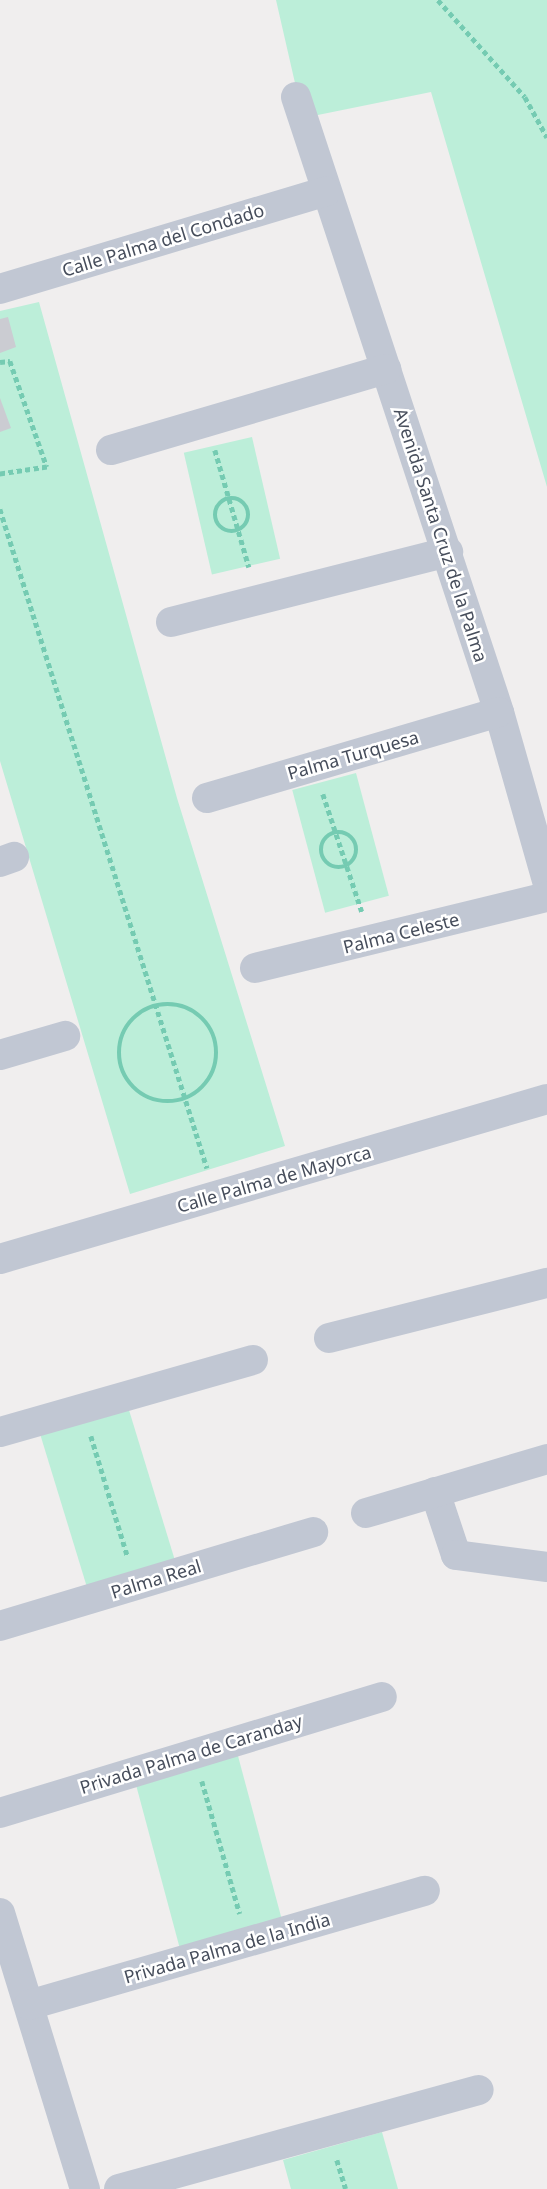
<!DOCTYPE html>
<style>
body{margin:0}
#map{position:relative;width:547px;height:2189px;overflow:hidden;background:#f0eeee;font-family:"Noto Sans",sans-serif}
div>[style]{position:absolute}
.green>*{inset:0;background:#bceed9;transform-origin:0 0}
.building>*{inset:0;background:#cbccd2}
.path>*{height:4.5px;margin-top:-2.25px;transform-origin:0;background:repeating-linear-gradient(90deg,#75cbb2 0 5px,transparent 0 8.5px)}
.path>.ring{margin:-2.25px;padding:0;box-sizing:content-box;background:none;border:4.5px solid #75cbb2;border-radius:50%}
.minor>*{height:30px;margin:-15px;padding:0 15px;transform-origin:15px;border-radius:15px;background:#c1c7d3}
span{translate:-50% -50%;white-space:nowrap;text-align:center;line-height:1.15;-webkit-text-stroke:5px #fff;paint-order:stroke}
.street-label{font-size:18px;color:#464d5b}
</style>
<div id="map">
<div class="green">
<div style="clip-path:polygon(276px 0,547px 0,547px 487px,431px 92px,303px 118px)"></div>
<div style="clip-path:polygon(39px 302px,177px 798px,285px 1146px,130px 1194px,0 761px,0 311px)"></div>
<div style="left:252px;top:437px;width:125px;height:70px;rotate:77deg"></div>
<div style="left:356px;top:773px;width:127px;height:66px;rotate:75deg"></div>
<div style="left:125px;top:1397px;width:184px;height:92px;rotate:73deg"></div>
<div style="left:234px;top:1741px;width:197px;height:106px;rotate:75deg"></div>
<div style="clip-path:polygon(382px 2132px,398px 2189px,291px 2189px,283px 2160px)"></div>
</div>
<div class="building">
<div style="clip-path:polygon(8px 317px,16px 347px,0 353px,0 319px)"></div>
<div style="clip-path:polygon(0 398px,11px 428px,0 432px)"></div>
</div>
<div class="path">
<div style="left:438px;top:0;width:130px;rotate:48.1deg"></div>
<div style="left:525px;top:97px;width:46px;rotate:61.2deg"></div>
<div style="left:0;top:362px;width:10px;rotate:-6deg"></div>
<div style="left:10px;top:361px;width:112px;rotate:70.8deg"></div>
<div style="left:47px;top:467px;width:48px;rotate:171.5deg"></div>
<div style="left:215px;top:450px;width:122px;rotate:73.8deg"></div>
<div class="ring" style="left:215px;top:498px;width:29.5px;height:29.5px"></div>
<div style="left:0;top:509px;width:691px;rotate:72.56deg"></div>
<div style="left:323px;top:794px;width:124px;rotate:71.7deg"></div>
<div class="ring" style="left:321px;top:832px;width:31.5px;height:31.5px"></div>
<div class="ring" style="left:119px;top:1004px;width:93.5px;height:93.5px"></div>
<div style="left:91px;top:1436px;width:127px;rotate:73.1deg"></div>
<div style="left:202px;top:1781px;width:138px;rotate:74.1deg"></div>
<div style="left:337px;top:2160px;width:30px;rotate:73deg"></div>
</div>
<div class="minor">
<div style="left:296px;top:97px;width:648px;rotate:71.73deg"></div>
<div style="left:499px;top:712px;width:176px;rotate:74.1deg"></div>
<div style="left:0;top:289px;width:340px;rotate:-16.7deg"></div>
<div style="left:111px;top:450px;width:287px;rotate:-16.4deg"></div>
<div style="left:171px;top:622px;width:286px;rotate:-14.2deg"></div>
<div style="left:207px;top:798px;width:304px;rotate:-16.4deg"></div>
<div style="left:0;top:862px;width:15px;rotate:-20deg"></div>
<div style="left:255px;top:968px;width:301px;rotate:-13.7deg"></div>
<div style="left:0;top:1055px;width:68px;rotate:-16.3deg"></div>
<div style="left:0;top:1259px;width:570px;rotate:-16.3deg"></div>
<div style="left:329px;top:1338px;width:225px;rotate:-14.2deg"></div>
<div style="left:0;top:1432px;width:263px;rotate:-15.9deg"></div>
<div style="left:435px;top:1492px;width:66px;rotate:71.6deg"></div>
<div style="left:456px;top:1555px;width:92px;rotate:7.5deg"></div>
<div style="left:366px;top:1513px;width:189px;rotate:-16.6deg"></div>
<div style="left:0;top:1626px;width:327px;rotate:-16.7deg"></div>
<div style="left:0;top:1813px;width:399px;rotate:-16.9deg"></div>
<div style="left:0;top:1913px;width:289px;rotate:72.9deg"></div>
<div style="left:29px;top:2005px;width:412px;rotate:-16.1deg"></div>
<div style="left:119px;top:2189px;width:373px;rotate:-15.4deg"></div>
</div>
<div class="street-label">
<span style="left:163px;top:240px;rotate:-17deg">Calle Palma del Condado</span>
<span style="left:441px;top:535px;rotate:72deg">Avenida Santa Cruz de la Palma</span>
<span style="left:353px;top:755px;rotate:-16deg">Palma Turquesa</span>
<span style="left:401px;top:933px;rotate:-14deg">Palma Celeste</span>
<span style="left:274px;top:1179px;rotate:-16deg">Calle Palma de Mayorca</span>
<span style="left:156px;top:1579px;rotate:-17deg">Palma Real</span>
<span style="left:191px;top:1754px;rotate:-17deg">Privada Palma de Caranday</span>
<span style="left:227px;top:1948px;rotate:-16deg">Privada Palma de la India</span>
</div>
</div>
